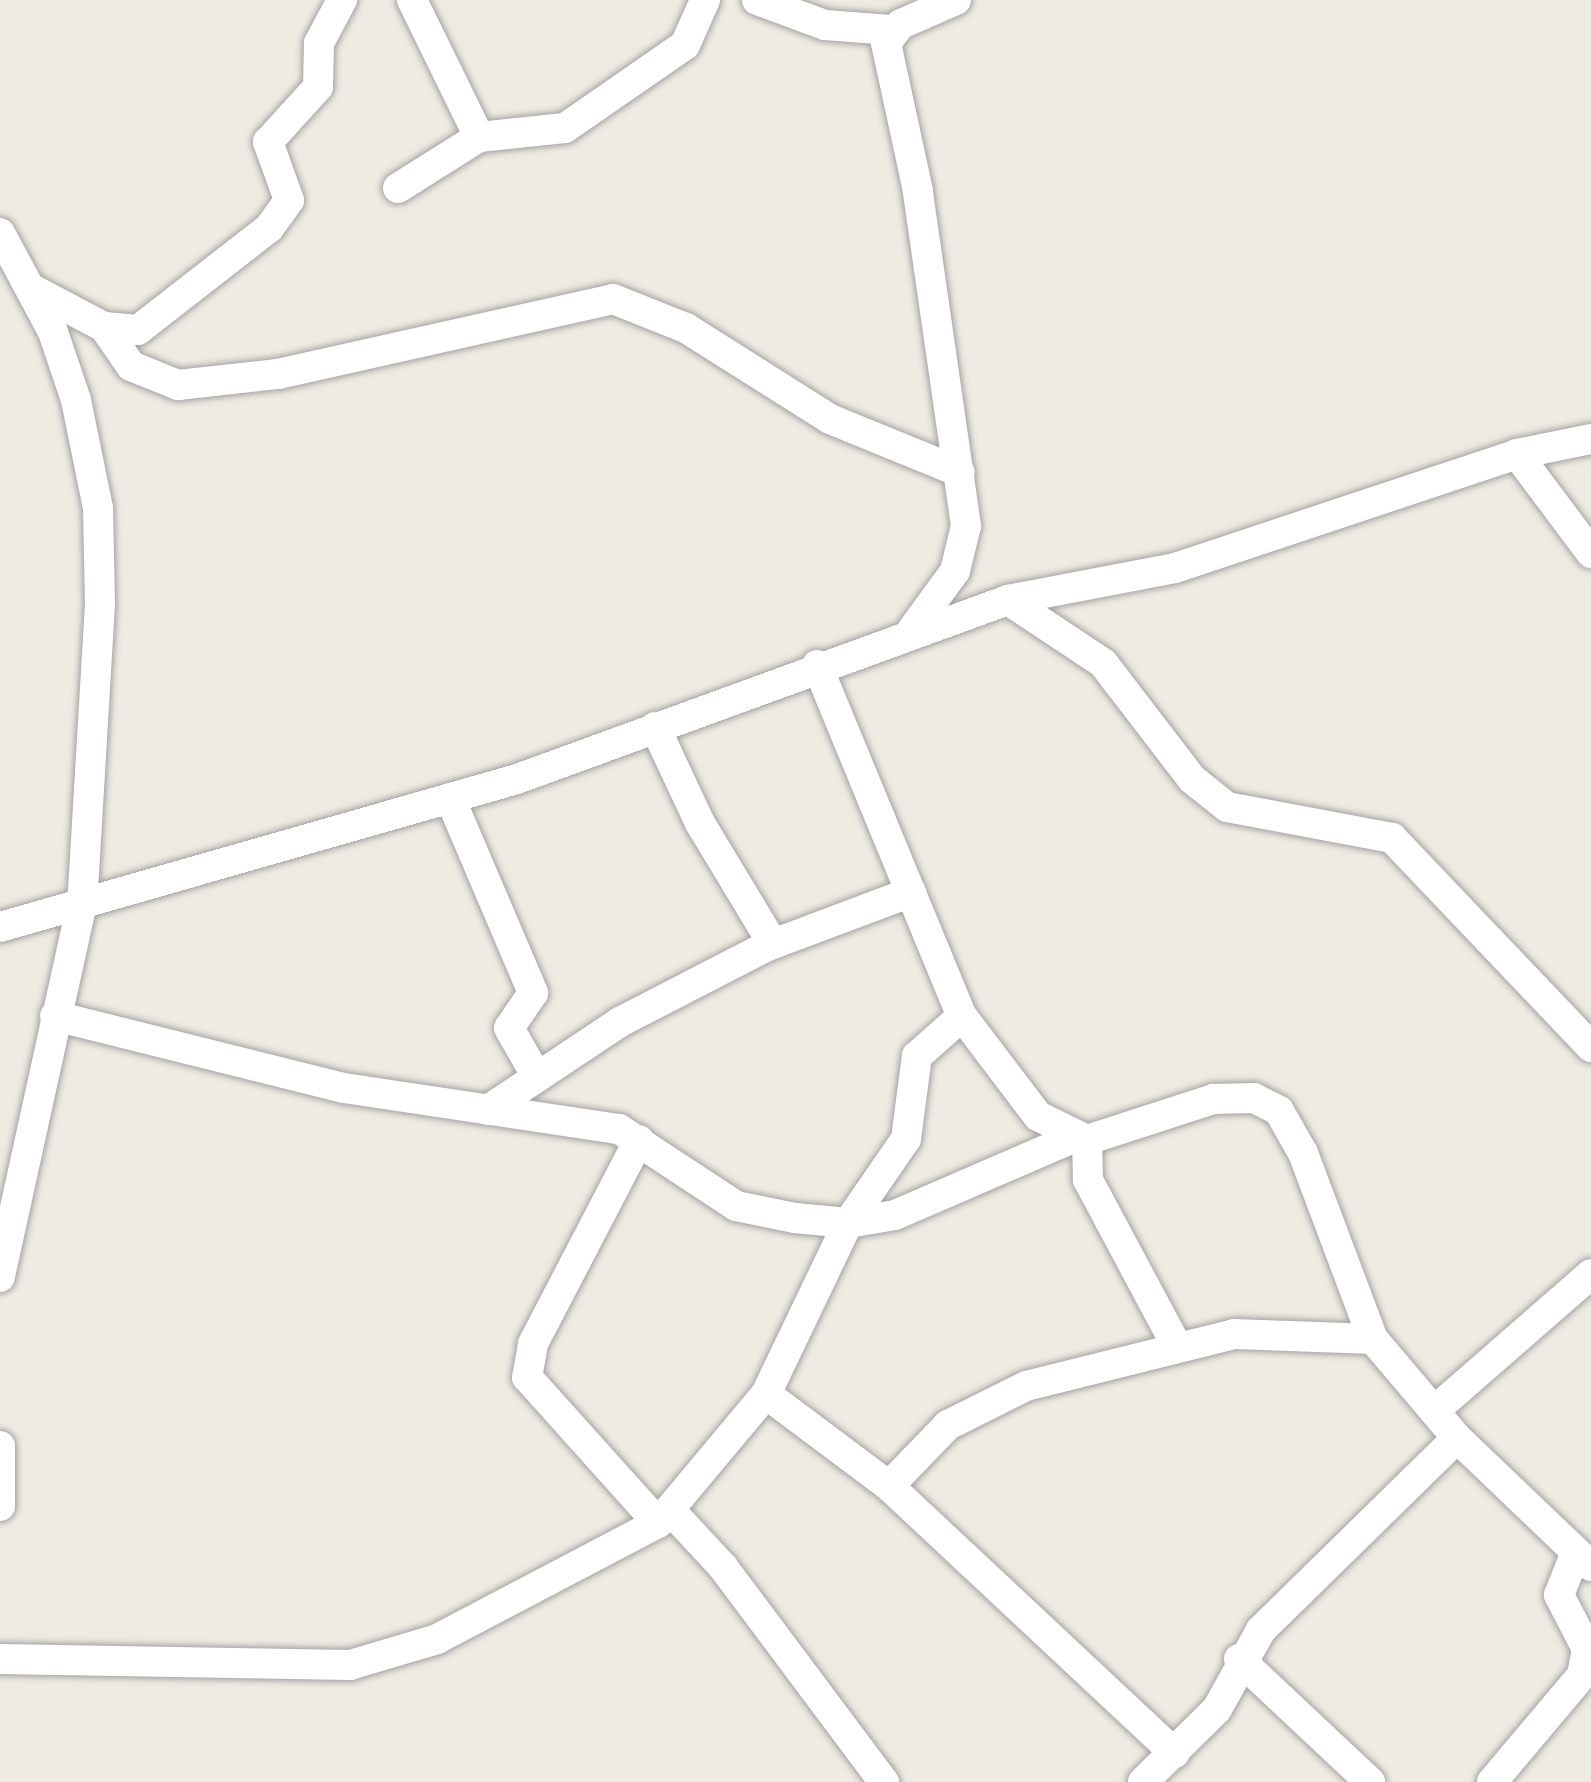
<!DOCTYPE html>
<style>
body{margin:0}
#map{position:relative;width:1591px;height:1782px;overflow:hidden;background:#efebe2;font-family:"Fira Sans",sans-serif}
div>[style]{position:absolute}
.roads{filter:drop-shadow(0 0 3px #a4a4a4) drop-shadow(0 0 3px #a4a4a4)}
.street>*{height:30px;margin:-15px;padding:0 15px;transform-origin:15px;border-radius:15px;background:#fff}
span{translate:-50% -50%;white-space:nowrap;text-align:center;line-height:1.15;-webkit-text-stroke:10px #fff;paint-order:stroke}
</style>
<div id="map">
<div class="roads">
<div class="street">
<div style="left:412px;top:0;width:153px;rotate:63.9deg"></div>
<div style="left:757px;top:0;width:72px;rotate:20.2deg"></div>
<div style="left:825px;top:25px;width:66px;rotate:4.3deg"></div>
<div style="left:398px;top:188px;width:96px;rotate:-32.2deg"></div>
<div style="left:479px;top:137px;width:86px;rotate:-6deg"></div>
<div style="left:565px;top:128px;width:146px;rotate:-34.7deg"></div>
<div style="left:685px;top:45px;width:49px;rotate:-66deg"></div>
<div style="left:0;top:233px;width:112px;rotate:61.8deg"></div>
<div style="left:53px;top:332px;width:72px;rotate:71.3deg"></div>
<div style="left:76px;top:400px;width:110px;rotate:78.5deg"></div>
<div style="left:98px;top:508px;width:96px;rotate:88.8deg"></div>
<div style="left:100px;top:604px;width:300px;rotate:93.4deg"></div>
<div style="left:82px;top:903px;width:383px;rotate:102.4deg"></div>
<div style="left:30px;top:288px;width:84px;rotate:27.8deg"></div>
<div style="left:104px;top:327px;width:34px;rotate:5deg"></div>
<div style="left:138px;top:330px;width:166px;rotate:-37.9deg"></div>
<div style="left:269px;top:228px;width:34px;rotate:-54deg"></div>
<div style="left:289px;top:200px;width:62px;rotate:-109.9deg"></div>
<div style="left:268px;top:142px;width:74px;rotate:-47.7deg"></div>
<div style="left:318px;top:87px;width:44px;rotate:-88.7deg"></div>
<div style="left:319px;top:43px;width:49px;rotate:-61.9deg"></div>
<div style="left:104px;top:327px;width:47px;rotate:55.3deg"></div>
<div style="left:131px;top:366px;width:51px;rotate:22deg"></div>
<div style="left:178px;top:385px;width:101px;rotate:-6.3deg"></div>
<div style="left:278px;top:374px;width:343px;rotate:-12.6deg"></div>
<div style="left:613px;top:299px;width:79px;rotate:21.7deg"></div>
<div style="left:686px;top:328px;width:170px;rotate:32.3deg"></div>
<div style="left:830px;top:419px;width:140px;rotate:22.2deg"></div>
<div style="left:1517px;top:454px;width:124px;rotate:53.2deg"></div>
<div style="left:1008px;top:600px;width:114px;rotate:33.6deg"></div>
<div style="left:1103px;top:663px;width:146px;rotate:52.5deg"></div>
<div style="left:1192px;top:779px;width:45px;rotate:38.7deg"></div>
<div style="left:1227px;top:807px;width:168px;rotate:10.6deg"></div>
<div style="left:1392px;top:838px;width:289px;rotate:46.4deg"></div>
<div style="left:912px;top:630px;width:73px;rotate:-53.9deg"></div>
<div style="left:955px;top:571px;width:46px;rotate:-76.3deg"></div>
<div style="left:966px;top:526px;width:338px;rotate:-98.2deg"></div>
<div style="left:918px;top:191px;width:151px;rotate:-102.2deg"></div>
<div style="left:886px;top:43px;width:24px;rotate:-52deg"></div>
<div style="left:901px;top:24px;width:60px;rotate:-23.6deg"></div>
<div style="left:817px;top:665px;width:380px;rotate:67.6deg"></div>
<div style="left:962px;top:1016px;width:126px;rotate:52.8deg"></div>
<div style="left:1038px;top:1116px;width:55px;rotate:26.1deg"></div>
<div style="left:1087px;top:1140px;width:133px;rotate:-18deg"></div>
<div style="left:1213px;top:1099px;width:41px;rotate:-1.4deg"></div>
<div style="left:1254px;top:1098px;width:28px;rotate:27deg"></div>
<div style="left:1279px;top:1111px;width:48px;rotate:60.3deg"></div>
<div style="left:1303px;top:1153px;width:199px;rotate:69.4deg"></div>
<div style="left:1373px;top:1339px;width:130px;rotate:49.7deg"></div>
<div style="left:1457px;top:1438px;width:185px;rotate:43.7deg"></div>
<div style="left:655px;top:727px;width:106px;rotate:64.9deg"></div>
<div style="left:700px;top:823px;width:141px;rotate:58.9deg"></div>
<div style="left:450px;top:798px;width:212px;rotate:66.9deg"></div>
<div style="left:533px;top:993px;width:42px;rotate:124.4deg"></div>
<div style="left:509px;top:1028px;width:56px;rotate:60.3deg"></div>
<div style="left:0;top:927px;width:538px;rotate:-15.97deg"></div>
<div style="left:517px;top:779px;width:523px;rotate:-20.03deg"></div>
<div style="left:1008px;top:600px;width:170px;rotate:-10.8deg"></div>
<div style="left:1175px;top:568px;width:360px;rotate:-18.4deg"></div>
<div style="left:1517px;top:454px;width:76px;rotate:-11.5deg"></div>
<div style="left:55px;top:1016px;width:298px;rotate:14deg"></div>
<div style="left:344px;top:1088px;width:278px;rotate:8.5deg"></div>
<div style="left:619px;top:1129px;width:140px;rotate:33.3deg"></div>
<div style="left:736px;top:1206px;width:60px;rotate:11.5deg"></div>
<div style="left:795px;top:1218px;width:53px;rotate:5.4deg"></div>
<div style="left:848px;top:1223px;width:48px;rotate:-9.7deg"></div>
<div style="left:895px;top:1215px;width:194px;rotate:-23.4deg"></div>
<div style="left:488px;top:1110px;width:159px;rotate:-33.7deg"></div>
<div style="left:620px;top:1022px;width:163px;rotate:-27.3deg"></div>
<div style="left:765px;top:947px;width:156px;rotate:-20.6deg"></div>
<div style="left:639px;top:1140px;width:230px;rotate:117.5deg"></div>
<div style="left:533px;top:1344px;width:34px;rotate:100deg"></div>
<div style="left:527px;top:1377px;width:196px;rotate:48.1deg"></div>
<div style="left:1087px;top:1140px;width:40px;rotate:88.6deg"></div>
<div style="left:1088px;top:1180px;width:185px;rotate:61.9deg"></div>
<div style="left:766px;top:1394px;width:154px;rotate:36.8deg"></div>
<div style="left:889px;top:1486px;width:391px;rotate:43.1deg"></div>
<div style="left:1434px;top:1411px;width:208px;rotate:-41.1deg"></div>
<div style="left:0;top:1446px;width:60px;rotate:90deg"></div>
<div style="left:889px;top:1486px;width:85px;rotate:-46deg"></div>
<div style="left:948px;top:1425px;width:87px;rotate:-26.6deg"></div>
<div style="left:1026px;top:1386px;width:214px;rotate:-14deg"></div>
<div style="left:1234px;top:1334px;width:139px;rotate:2.1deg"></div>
<div style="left:671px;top:1511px;width:76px;rotate:47.1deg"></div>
<div style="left:723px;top:1567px;width:269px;rotate:53.2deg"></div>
<div style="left:0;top:1659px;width:350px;rotate:1deg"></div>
<div style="left:350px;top:1665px;width:91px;rotate:-16.6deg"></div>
<div style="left:437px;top:1639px;width:250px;rotate:-27.7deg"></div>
<div style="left:658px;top:1523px;width:168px;rotate:-50.1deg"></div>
<div style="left:766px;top:1394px;width:190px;rotate:-64.4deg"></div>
<div style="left:848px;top:1223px;width:102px;rotate:-55.4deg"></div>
<div style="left:906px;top:1139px;width:84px;rotate:-82.5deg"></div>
<div style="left:917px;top:1056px;width:60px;rotate:-41.6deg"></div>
<div style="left:1239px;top:1659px;width:180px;rotate:43.2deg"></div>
<div style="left:1143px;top:1782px;width:104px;rotate:-44.6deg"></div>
<div style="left:1217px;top:1709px;width:90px;rotate:-60.9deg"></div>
<div style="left:1261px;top:1630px;width:274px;rotate:-44.4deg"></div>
<div style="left:1492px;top:1782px;width:140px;rotate:-49.9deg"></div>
<div style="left:1582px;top:1675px;width:26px;rotate:-79deg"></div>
<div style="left:1587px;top:1649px;width:61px;rotate:-117.4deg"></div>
<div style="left:1559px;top:1595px;width:46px;rotate:-68.4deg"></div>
</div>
</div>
</div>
